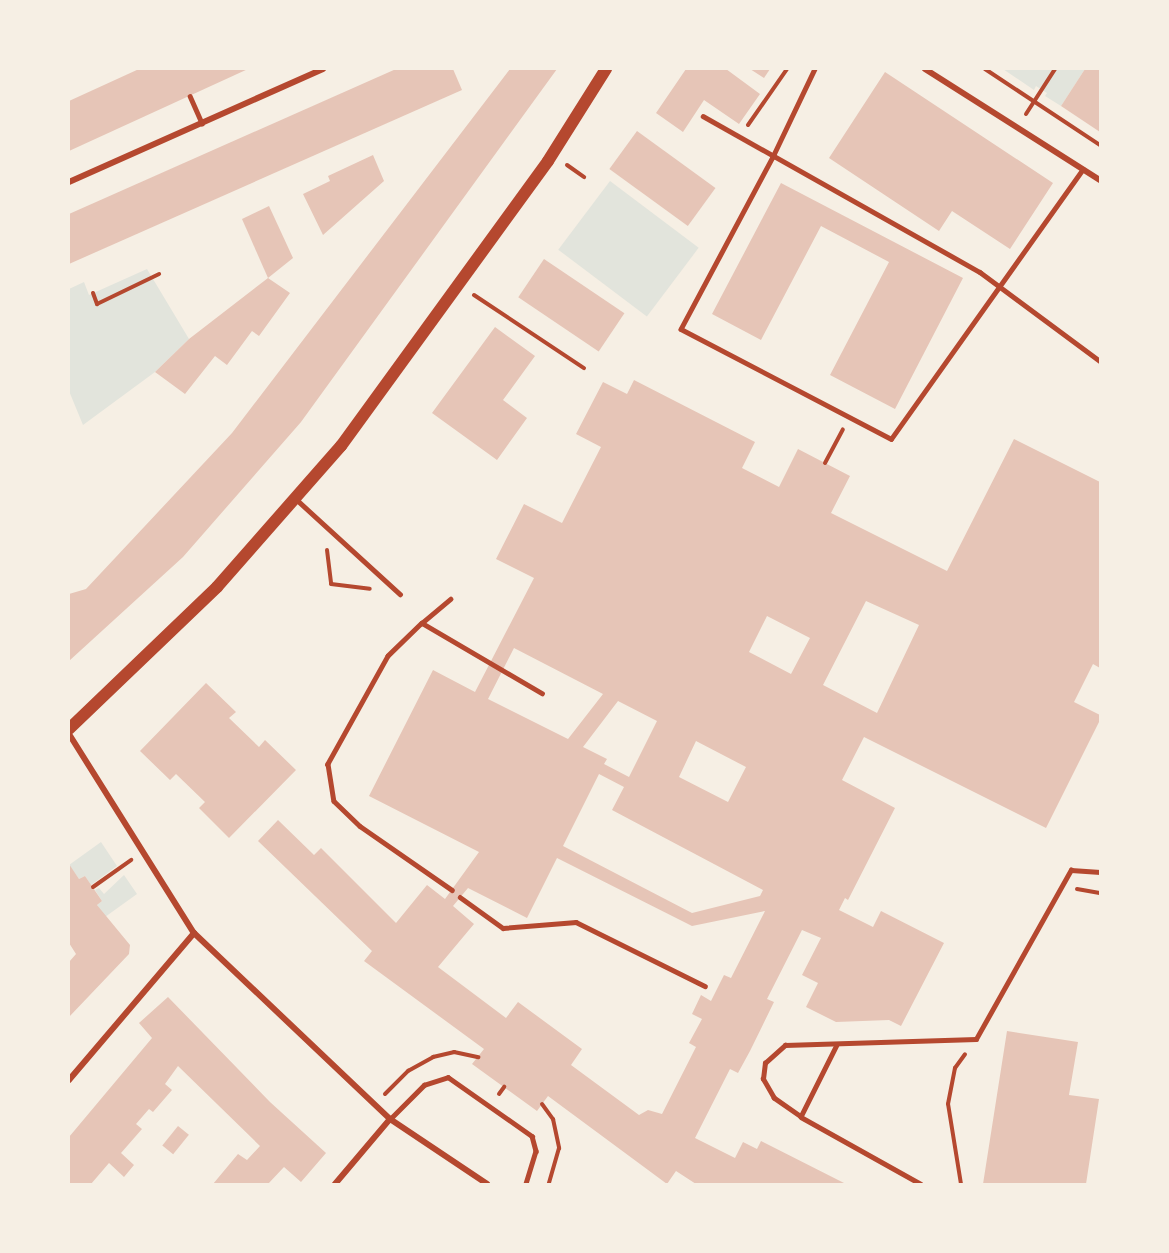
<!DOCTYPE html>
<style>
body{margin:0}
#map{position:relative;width:1169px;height:1253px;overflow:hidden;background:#f6efe4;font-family:Overpass,sans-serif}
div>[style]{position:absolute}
.green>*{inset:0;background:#e2e4dc;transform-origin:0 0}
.building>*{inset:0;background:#e6c5b7;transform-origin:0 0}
.path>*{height:4px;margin:-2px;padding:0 2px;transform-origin:2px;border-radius:2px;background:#b5482f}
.service>*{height:4.5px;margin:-2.25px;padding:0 2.25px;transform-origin:2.25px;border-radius:2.25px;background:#b5482f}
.minor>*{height:6px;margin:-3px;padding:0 3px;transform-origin:3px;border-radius:3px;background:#b5482f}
.secondary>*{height:12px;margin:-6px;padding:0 6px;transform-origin:6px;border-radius:6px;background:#b5482f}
span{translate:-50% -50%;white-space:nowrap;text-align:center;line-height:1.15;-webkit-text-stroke:6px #f6efe4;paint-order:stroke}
.frame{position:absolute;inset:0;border:70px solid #f6efe4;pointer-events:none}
</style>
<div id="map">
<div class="green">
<div style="clip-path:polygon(1003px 69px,1085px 69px,1061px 106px,1045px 96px,1047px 93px,1036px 86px,1034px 90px)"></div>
<div style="left:610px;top:181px;width:111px;height:86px;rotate:37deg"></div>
<div style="clip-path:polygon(147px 269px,189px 339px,155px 372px,83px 425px,69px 391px,69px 289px,84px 282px,89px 295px)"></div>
<div style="clip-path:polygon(101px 842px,117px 866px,91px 885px,85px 876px,79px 879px,69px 865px)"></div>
<div style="clip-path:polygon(124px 875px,137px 894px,105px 917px,97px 905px,102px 901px,95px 890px,99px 888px,104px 894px)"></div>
</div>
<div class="building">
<div style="clip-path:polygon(139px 69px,248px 69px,69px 151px,69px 101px)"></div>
<div style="clip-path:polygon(396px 69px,453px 69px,462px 90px,69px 264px,69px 214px)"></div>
<div style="clip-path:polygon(510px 69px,557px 69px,301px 422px,183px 557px,69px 661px,69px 594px,86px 589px,232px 433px)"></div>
<div style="clip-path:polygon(686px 69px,726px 69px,760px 94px,739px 124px,704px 100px,683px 132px,656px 113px)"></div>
<div style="clip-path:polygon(750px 69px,770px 69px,764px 78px)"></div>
<div style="clip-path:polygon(1085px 69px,1100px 69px,1100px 132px,1061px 106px)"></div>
<div style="clip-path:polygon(885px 72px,1053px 183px,1010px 249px,952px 211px,939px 231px,829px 158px)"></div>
<div style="left:637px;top:131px;width:97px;height:47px;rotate:36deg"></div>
<div style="clip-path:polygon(373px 155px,384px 181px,323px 235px,303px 194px,330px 181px,328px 176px)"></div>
<div style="clip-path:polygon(781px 183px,963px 278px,895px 409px,830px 375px,889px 262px,821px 226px,761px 340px,712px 314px)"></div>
<div style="clip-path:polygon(269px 206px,293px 258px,268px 278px,242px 219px)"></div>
<div style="left:544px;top:259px;width:97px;height:46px;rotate:34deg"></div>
<div style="clip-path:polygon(268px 278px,290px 293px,259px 336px,252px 331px,227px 365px,215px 356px,185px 394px,155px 372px,189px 339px)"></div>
<div style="clip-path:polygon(495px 327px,535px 356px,503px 400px,527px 418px,497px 460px,432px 413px)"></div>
<div style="clip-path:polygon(evenodd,634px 380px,755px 442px,742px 468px,779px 487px,798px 449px,850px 476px,831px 513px,947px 571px,1014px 439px,1100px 482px,1100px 668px,1093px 664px,1074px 702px,1100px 715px,1100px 720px,1046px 828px,864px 737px,842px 780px,895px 808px,848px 900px,845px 898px,839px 910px,873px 927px,881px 911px,944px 943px,901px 1026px,889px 1020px,836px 1022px,806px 1007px,818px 983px,802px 975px,821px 938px,802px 930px,767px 999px,774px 1002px,750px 1051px,738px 1073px,730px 1069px,695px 1138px,735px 1158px,743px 1142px,757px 1149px,761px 1141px,846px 1184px,696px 1184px,676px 1171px,667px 1184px,548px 1096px,537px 1111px,472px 1064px,484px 1049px,364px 961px,372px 951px,258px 841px,278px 820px,314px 855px,321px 848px,396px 923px,427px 885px,445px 899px,479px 852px,369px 796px,433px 670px,475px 692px,534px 578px,496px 559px,524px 504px,562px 523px,601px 447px,576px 434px,603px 382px,627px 394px,634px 380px,866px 601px,919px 625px,877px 713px,823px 685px,866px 601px,634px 380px,767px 616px,810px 638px,791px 674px,749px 652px,767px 616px,634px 380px,514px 648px,603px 694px,568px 739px,488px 699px,514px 648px,634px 380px,618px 701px,657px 721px,629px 777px,604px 764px,607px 759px,583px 747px,618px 701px,634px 380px,696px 741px,746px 767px,728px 802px,679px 777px,696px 741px,634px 380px,599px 774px,624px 787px,612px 810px,763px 890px,760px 896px,692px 913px,563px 846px,599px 774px,634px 380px,557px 858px,692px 926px,765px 911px,731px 978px,724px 975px,711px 1001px,701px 995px,692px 1014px,702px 1019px,689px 1043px,696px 1047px,662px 1114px,648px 1110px,639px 1115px,571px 1065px,582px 1049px,518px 1002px,506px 1018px,438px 967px,474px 924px,453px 906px,468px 888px,527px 918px,557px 858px)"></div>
<div style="clip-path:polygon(206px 683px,236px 712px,229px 718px,259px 747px,265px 740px,296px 770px,229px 838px,199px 808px,205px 802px,176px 774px,170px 780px,140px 751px)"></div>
<div style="clip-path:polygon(69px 864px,79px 879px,85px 876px,102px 901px,97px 905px,130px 945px,129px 954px,69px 1017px,69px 962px,76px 954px,69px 943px)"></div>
<div style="clip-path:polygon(168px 997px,270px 1102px,326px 1153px,301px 1182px,284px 1167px,268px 1184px,213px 1184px,238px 1154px,247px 1160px,260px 1146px,178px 1066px,165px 1084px,172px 1090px,153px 1112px,149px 1109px,136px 1124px,142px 1129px,121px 1153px,134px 1165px,124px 1177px,109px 1163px,91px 1184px,69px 1184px,69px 1137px,152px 1038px,139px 1023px)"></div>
<div style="clip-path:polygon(1007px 1031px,1078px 1042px,1069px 1095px,1099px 1099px,1086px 1184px,983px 1184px)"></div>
<div style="left:178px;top:1126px;width:14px;height:25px;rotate:39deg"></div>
</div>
<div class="path">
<div style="left:985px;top:69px;width:138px;rotate:33.5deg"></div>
<div style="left:1026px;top:114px;width:54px;rotate:-57.2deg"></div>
<div style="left:748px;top:125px;width:68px;rotate:-55.1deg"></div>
<div style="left:567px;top:165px;width:21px;rotate:35deg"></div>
<div style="left:93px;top:293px;width:12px;rotate:70deg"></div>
<div style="left:97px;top:304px;width:69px;rotate:-25.8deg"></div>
<div style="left:474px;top:295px;width:132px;rotate:33.6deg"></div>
<div style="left:825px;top:463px;width:38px;rotate:-62deg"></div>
<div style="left:327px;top:550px;width:34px;rotate:83deg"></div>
<div style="left:331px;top:584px;width:39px;rotate:7deg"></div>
<div style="left:93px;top:887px;width:47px;rotate:-35.4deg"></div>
<div style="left:1077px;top:889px;width:23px;rotate:10deg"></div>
<div style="left:385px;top:1094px;width:33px;rotate:-45deg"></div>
<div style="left:408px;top:1071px;width:29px;rotate:-29deg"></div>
<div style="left:433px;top:1057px;width:22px;rotate:-13deg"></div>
<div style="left:454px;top:1052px;width:25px;rotate:12deg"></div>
<div style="left:499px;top:1094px;width:9px;rotate:-54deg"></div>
<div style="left:542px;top:1104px;width:19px;rotate:54deg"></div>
<div style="left:553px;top:1119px;width:30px;rotate:78deg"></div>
<div style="left:559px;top:1148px;width:37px;rotate:106deg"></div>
<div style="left:961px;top:1184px;width:81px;rotate:-99.2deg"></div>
<div style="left:948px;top:1104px;width:37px;rotate:-79deg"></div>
<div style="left:955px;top:1068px;width:17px;rotate:-54deg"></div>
</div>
<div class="service">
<div style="left:815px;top:69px;width:98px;rotate:115.5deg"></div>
<div style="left:773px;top:157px;width:195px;rotate:118.1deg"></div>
<div style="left:681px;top:329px;width:237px;rotate:27.6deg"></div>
<div style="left:891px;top:439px;width:331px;rotate:-54.6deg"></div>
<div style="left:190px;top:96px;width:30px;rotate:66deg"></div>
<div style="left:703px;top:116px;width:318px;rotate:29.4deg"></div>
<div style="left:980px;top:272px;width:149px;rotate:36.6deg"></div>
<div style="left:296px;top:499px;width:141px;rotate:42.4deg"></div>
<div style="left:451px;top:599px;width:38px;rotate:140deg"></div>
<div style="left:422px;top:623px;width:139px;rotate:30.3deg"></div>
<div style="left:422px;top:623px;width:47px;rotate:135.9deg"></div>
<div style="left:388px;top:656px;width:124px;rotate:119.1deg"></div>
<div style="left:328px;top:764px;width:37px;rotate:81deg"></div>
<div style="left:334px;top:801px;width:36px;rotate:44deg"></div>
<div style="left:360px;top:826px;width:112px;rotate:34.8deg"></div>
<div style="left:460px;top:897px;width:53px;rotate:35.8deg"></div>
<div style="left:503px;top:928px;width:73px;rotate:-4.7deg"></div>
<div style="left:576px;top:922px;width:144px;rotate:26.4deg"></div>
<div style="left:837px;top:1045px;width:80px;rotate:116.6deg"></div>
<div style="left:801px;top:1117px;width:33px;rotate:-145deg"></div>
<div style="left:774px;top:1098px;width:22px;rotate:-120deg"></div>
<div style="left:763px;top:1079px;width:16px;rotate:-83deg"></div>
<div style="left:765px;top:1063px;width:27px;rotate:-42deg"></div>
<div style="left:785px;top:1045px;width:191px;rotate:-1.8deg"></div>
<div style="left:976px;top:1039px;width:194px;rotate:-60.7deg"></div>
<div style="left:1071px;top:870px;width:29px;rotate:4deg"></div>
<div style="left:801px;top:1117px;width:137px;rotate:29.2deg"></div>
<div style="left:390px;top:1119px;width:48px;rotate:-45deg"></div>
<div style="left:424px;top:1085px;width:25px;rotate:-18deg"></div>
<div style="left:448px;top:1077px;width:103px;rotate:35.1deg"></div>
<div style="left:532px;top:1136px;width:16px;rotate:75deg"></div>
<div style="left:536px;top:1151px;width:34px;rotate:107deg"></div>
</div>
<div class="minor">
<div style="left:925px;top:69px;width:207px;rotate:32.4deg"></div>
<div style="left:69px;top:182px;width:278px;rotate:-24deg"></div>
<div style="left:69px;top:734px;width:235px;rotate:57.9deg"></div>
<div style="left:194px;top:933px;width:270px;rotate:43.5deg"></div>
<div style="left:390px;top:1119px;width:117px;rotate:33.8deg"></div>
<div style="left:69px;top:1080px;width:193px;rotate:-49.6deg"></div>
<div style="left:335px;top:1184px;width:85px;rotate:-49.8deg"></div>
</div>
<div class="secondary">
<div style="left:69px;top:729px;width:205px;rotate:-43.8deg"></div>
<div style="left:217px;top:587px;width:188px;rotate:-48.7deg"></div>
<div style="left:341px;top:446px;width:352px;rotate:-54deg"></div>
<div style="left:548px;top:161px;width:109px;rotate:-57.8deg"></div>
</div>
<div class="frame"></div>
</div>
